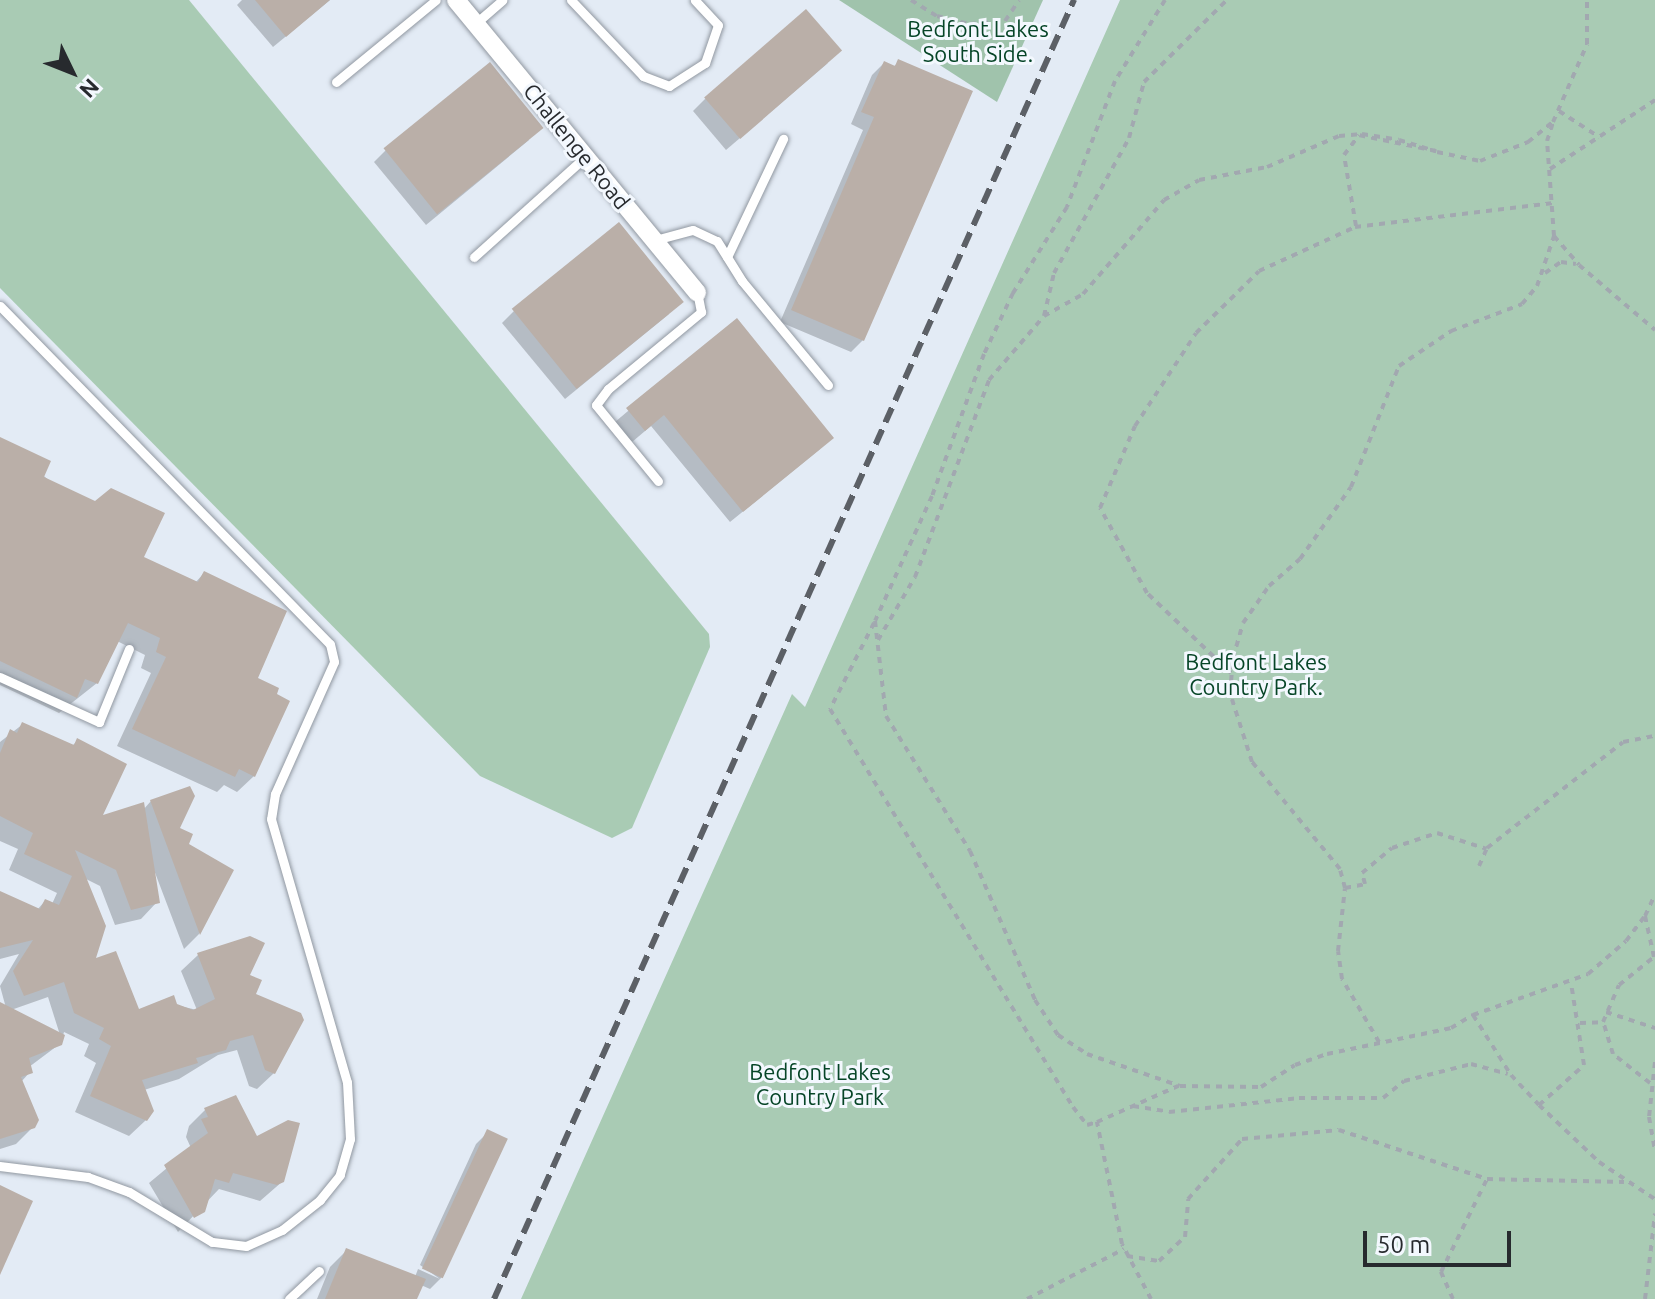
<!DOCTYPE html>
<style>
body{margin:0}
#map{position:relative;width:1655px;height:1299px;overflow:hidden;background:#e3ebf5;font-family:Ubuntu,sans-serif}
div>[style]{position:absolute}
.green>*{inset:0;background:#a9cbb4}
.forest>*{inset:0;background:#a0c3ac}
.shadow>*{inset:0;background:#0003}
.building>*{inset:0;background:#baafa8;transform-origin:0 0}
.path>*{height:4px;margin-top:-2px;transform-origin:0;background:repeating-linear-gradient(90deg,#a2a8b0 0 6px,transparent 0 12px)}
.roads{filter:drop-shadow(0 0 2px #9198a1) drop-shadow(0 0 2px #9198a1)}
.service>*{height:9px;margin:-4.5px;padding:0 4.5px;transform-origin:4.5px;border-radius:4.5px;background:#fff}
.minor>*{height:18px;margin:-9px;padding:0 9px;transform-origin:9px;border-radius:9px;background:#fff}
.rail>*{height:6px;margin-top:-3px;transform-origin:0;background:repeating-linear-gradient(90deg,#5c6066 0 16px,transparent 0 24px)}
span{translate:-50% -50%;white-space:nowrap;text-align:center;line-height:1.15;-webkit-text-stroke:6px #f3f8fe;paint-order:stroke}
.park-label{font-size:22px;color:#064527}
.street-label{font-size:22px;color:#272a2e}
.north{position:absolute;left:32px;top:32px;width:80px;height:80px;-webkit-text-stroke:6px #f3f8fe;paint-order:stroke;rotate:133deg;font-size:22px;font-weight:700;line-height:32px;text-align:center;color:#272a2e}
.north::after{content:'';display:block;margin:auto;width:28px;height:36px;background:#272a2e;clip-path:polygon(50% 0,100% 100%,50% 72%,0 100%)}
.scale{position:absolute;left:1363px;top:1231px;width:148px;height:36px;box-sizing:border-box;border:4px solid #272a2e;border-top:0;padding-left:10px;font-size:24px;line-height:28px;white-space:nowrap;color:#272a2e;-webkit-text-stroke:6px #f3f8fe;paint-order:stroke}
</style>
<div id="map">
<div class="green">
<div style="clip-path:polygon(0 0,189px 0,709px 634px,710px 647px,632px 828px,612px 838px,480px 776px,0 288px)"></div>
<div style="clip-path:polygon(1120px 0,1655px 0,1655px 1299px,521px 1299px,792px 694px,805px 707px)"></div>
</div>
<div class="forest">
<div style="clip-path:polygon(839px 0,1043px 0,997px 102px)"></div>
</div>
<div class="shadow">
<div style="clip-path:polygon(242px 0,330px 0,273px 47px,237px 5px)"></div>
<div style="clip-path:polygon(899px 62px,863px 340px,851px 352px,780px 322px,863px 130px,851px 124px,872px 75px,884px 63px,893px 67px)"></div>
<div style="clip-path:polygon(828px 63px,726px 150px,693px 111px,705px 99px)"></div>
<div style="clip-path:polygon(529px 140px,426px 225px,374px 162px,386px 150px)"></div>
<div style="clip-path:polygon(514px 311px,669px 314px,565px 399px,502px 323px)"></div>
<div style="clip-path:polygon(736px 320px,820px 449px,730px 522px,651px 426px,632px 442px,615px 422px)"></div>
<div style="clip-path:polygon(0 439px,141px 558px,195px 583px,204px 573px,255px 679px,254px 776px,237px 792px,224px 785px,217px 792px,117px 746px,151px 673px,141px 668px,145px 655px,117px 641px,97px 683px,59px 713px,0 685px)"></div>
<div style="clip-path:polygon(evenodd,23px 724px,72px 746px,78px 740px,99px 818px,143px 810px,151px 801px,187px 845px,232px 870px,199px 934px,184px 949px,154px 870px,157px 902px,141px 919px,115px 925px,100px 886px,84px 878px,93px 961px,138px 1011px,176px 1005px,197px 1010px,181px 971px,198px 955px,247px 976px,274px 1073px,257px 1089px,249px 1086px,237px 1050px,218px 1055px,179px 1079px,144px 1090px,146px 1120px,129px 1136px,75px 1112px,96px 1063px,84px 1056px,89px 1044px,64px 1032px,61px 1043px,29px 1067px,30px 1072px,21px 1082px,33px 1127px,16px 1144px,0 1149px,0 1004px,6px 1008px,0 986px,19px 954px,0 959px,0 893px,37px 910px,45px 901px,52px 904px,57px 893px,9px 870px,18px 849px,0 841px,0 742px,23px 724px,48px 997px,60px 1035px,11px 1010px,48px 997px)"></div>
<div style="clip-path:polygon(206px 1109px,256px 1139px,283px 1181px,260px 1201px,219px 1189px,178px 1232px,149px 1183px,191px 1148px,186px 1137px,189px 1126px)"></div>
<div style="clip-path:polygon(488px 1132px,442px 1277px,430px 1289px,421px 1285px,415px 1299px,317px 1299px,330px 1267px,346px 1251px,415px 1277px,418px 1269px,440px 1279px,420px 1265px,476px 1144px)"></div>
</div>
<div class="building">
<div style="clip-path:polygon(255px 0,330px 0,286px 37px)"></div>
<div style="left:806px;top:9px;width:55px;height:135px;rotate:49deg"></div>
<div style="clip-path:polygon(898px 59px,973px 91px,864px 341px,791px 310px,874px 117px,861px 112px,884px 61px,895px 66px)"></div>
<div style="left:490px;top:62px;width:85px;height:137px;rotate:51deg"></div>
<div style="left:619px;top:222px;width:103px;height:138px;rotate:51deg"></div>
<div style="clip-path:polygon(737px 318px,834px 438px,743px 512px,664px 415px,645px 431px,626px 408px)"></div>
<div style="clip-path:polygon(0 437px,51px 461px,44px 477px,95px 501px,111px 488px,165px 513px,144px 557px,198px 582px,204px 571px,287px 611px,258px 678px,279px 688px,277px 694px,290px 701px,255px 777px,239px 769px,235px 777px,132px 729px,166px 657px,156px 652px,160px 638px,128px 623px,98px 684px,85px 679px,77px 698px,0 661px)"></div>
<div style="clip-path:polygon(22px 722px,74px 745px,77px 738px,127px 764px,103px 815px,144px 802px,160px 903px,131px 910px,116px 870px,75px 850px,106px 926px,96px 958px,116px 951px,139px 1009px,174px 995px,177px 1004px,193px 1010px,215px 999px,197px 953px,250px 936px,265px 943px,250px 975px,262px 980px,256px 994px,301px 1013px,304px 1020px,275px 1074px,265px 1070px,253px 1035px,230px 1041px,226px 1050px,196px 1058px,198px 1063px,142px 1080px,154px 1111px,147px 1121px,90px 1096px,111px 1046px,99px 1039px,104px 1028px,74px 1013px,64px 982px,24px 996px,13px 971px,33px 940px,0 948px,0 891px,40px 909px,45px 899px,59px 905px,72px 876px,24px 854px,33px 833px,0 816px,0 753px,10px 729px,17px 733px)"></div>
<div style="clip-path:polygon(190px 786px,195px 796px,180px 828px,193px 834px,189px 844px,234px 870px,200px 935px,150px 800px)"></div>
<div style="clip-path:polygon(0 1002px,65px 1035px,62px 1045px,29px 1058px,33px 1073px,21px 1077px,39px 1120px,35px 1128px,0 1139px)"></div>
<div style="clip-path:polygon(236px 1095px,257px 1136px,288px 1120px,300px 1123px,284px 1182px,277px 1185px,233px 1173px,229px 1183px,215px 1179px,205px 1212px,194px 1218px,164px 1165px,208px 1133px,201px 1119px,208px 1117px,204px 1108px)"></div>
<div style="left:487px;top:1129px;width:23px;height:154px;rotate:25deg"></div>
<div style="clip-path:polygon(0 1185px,33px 1201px,0 1275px)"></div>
<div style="clip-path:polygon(346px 1248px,426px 1279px,417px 1299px,325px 1299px)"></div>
</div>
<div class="path">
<div style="left:911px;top:0;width:31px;rotate:32deg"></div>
<div style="left:937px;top:16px;width:34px;rotate:14deg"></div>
<div style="left:970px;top:24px;width:35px;rotate:-5deg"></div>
<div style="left:1005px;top:21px;width:25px;rotate:-56deg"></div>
<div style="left:1165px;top:0;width:95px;rotate:121.7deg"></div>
<div style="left:1115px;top:81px;width:135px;rotate:110.9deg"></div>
<div style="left:1067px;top:207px;width:102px;rotate:122.1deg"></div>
<div style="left:1013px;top:293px;width:68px;rotate:115.4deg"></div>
<div style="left:984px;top:354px;width:151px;rotate:110.1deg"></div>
<div style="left:932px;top:496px;width:137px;rotate:114.5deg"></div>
<div style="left:875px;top:621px;width:96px;rotate:83.4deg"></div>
<div style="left:886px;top:716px;width:159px;rotate:58.1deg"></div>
<div style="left:970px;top:851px;width:163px;rotate:66.4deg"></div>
<div style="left:1035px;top:1000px;width:42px;rotate:56.7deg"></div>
<div style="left:1058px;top:1035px;width:35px;rotate:33deg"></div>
<div style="left:1087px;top:1054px;width:98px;rotate:19deg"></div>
<div style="left:1180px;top:1086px;width:81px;rotate:0.7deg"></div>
<div style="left:1261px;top:1087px;width:40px;rotate:-32.9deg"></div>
<div style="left:1295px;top:1065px;width:34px;rotate:-19deg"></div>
<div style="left:1327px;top:1054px;width:127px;rotate:-11.8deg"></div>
<div style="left:1451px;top:1028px;width:26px;rotate:-31deg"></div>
<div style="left:1473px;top:1015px;width:71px;rotate:57.7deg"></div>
<div style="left:1511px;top:1075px;width:41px;rotate:47deg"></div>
<div style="left:1539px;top:1105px;width:83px;rotate:43.5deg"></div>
<div style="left:1599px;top:1162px;width:67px;rotate:33.5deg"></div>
<div style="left:1559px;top:111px;width:48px;rotate:33deg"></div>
<div style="left:1437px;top:152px;width:44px;rotate:11.8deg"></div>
<div style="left:1480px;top:161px;width:52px;rotate:-21.6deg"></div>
<div style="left:1528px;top:142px;width:32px;rotate:-39deg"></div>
<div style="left:1553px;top:122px;width:85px;rotate:-66.4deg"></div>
<div style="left:1587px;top:44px;width:44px;rotate:-90deg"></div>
<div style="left:1550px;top:169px;width:126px;rotate:-33.3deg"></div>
<div style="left:1356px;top:226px;width:72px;rotate:-99.6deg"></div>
<div style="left:1344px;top:155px;width:25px;rotate:-53deg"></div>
<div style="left:1554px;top:236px;width:38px;rotate:49deg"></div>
<div style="left:1579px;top:265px;width:100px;rotate:40.5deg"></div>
<div style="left:1545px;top:273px;width:19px;rotate:-35deg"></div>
<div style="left:1561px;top:262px;width:15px;rotate:8deg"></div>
<div style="left:1044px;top:316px;width:45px;rotate:-29.4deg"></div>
<div style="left:1083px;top:294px;width:124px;rotate:-49.2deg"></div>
<div style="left:1164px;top:200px;width:40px;rotate:-29.7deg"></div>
<div style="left:1199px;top:180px;width:69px;rotate:-10.8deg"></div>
<div style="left:1267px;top:167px;width:78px;rotate:-23.3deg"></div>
<div style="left:1339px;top:136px;width:23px;rotate:-5deg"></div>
<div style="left:1362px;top:134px;width:37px;rotate:9deg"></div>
<div style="left:1399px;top:140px;width:39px;rotate:17deg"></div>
<div style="left:1436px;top:151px;width:79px;rotate:-168.3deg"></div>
<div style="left:874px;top:623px;width:97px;rotate:117.1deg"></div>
<div style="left:830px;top:709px;width:466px;rotate:58.6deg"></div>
<div style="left:1073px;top:1107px;width:23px;rotate:52deg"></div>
<div style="left:1087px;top:1125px;width:10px;rotate:-17deg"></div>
<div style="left:878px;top:640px;width:73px;rotate:-59.6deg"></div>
<div style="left:915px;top:577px;width:210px;rotate:-69.4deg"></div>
<div style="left:989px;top:380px;width:84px;rotate:-49.3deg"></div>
<div style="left:1044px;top:316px;width:44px;rotate:-76.9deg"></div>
<div style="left:1054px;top:273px;width:154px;rotate:-60.9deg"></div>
<div style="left:1129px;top:138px;width:58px;rotate:-75deg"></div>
<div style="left:1144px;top:82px;width:117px;rotate:-44.7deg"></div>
<div style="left:1231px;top:673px;width:116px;rotate:-136.4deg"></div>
<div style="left:1147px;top:593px;width:97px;rotate:-118.9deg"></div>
<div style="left:1100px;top:508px;width:89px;rotate:-66.9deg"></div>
<div style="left:1135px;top:426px;width:111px;rotate:-56.7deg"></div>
<div style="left:1196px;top:333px;width:88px;rotate:-44.5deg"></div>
<div style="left:1259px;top:271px;width:106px;rotate:-24.6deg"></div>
<div style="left:1355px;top:227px;width:200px;rotate:-6.9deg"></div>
<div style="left:1479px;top:866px;width:20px;rotate:-66deg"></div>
<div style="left:1487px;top:848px;width:172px;rotate:-37.9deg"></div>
<div style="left:1623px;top:742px;width:33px;rotate:-11deg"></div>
<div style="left:1345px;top:888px;width:20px;rotate:-11deg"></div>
<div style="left:1365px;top:884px;width:11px;rotate:-105deg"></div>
<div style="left:1362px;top:873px;width:39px;rotate:-40deg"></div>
<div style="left:1392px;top:848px;width:47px;rotate:-18.4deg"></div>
<div style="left:1437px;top:833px;width:52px;rotate:17.7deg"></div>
<div style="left:1606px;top:1012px;width:52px;rotate:18.1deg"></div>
<div style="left:1473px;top:1015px;width:122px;rotate:-19.6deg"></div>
<div style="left:1588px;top:974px;width:50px;rotate:-41deg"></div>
<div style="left:1626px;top:941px;width:31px;rotate:-53deg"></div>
<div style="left:1580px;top:1023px;width:23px;rotate:-2deg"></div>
<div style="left:1379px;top:1042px;width:73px;rotate:-120.4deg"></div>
<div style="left:1342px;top:979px;width:28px;rotate:-98deg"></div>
<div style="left:1338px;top:951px;width:63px;rotate:-83.7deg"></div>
<div style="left:1345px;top:888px;width:20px;rotate:-105deg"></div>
<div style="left:1340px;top:869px;width:139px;rotate:-129.4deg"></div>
<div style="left:1252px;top:762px;width:72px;rotate:-107.7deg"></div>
<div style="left:1230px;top:693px;width:35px;rotate:-85deg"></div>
<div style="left:1233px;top:658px;width:36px;rotate:-74deg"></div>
<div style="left:1243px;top:623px;width:45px;rotate:-54.9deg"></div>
<div style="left:1269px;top:586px;width:41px;rotate:-41.1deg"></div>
<div style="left:1300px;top:559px;width:88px;rotate:-54.7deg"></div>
<div style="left:1351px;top:487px;width:130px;rotate:-68.4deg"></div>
<div style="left:1399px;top:366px;width:63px;rotate:-33.9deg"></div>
<div style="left:1451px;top:331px;width:76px;rotate:-20.8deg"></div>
<div style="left:1522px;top:304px;width:23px;rotate:-50deg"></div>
<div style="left:1537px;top:286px;width:53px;rotate:-71.2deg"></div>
<div style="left:1554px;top:236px;width:95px;rotate:-94.2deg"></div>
<div style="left:1547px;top:141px;width:20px;rotate:-72deg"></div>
<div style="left:1655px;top:1062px;width:55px;rotate:96.2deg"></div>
<div style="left:1649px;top:1117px;width:35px;rotate:80deg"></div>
<div style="left:1650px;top:1083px;width:47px;rotate:-141.9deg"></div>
<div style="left:1613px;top:1054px;width:34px;rotate:-107deg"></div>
<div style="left:1603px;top:1022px;width:40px;rotate:-66.6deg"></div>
<div style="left:1619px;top:985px;width:45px;rotate:-38.7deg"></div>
<div style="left:1654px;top:957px;width:42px;rotate:-102.4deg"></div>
<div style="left:1645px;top:916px;width:23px;rotate:-65deg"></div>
<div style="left:1539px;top:1105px;width:60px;rotate:-41.6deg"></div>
<div style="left:1584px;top:1065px;width:83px;rotate:-99deg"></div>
<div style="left:1133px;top:1106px;width:36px;rotate:9deg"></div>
<div style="left:1169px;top:1112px;width:131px;rotate:-6.1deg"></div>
<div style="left:1299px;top:1098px;width:84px"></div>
<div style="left:1383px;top:1098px;width:27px;rotate:-39deg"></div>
<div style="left:1404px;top:1081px;width:69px;rotate:-14.2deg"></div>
<div style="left:1471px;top:1064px;width:38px;rotate:15deg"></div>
<div style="left:1127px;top:1256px;width:32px;rotate:9deg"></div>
<div style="left:1159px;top:1261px;width:35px;rotate:-43deg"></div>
<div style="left:1185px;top:1237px;width:38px;rotate:-85deg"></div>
<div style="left:1188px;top:1199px;width:81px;rotate:-48deg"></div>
<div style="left:1242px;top:1139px;width:97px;rotate:-5.3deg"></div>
<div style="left:1339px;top:1130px;width:156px;rotate:18.3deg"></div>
<div style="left:1027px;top:1299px;width:109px;rotate:-27.3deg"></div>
<div style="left:1151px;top:1299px;width:62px;rotate:-117.8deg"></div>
<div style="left:1122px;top:1244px;width:125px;rotate:-101.6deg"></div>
<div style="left:1097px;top:1122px;width:89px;rotate:-24deg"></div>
<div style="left:1453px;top:1299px;width:30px;rotate:-114deg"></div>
<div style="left:1441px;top:1272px;width:104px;rotate:-63.7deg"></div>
<div style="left:1487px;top:1179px;width:137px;rotate:1.3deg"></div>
<div style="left:1645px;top:1299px;width:86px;rotate:-83.3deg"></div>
</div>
<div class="roads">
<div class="service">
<div style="left:571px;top:0;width:105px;rotate:46.5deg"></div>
<div style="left:643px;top:76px;width:28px;rotate:21deg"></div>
<div style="left:669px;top:86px;width:43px;rotate:-32.6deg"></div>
<div style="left:705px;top:63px;width:40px;rotate:-71.1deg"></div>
<div style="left:718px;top:25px;width:34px;rotate:-133deg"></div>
<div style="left:476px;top:23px;width:35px;rotate:-41deg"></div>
<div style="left:336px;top:82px;width:129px;rotate:-39.4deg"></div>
<div style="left:655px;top:240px;width:39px;rotate:-15deg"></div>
<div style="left:693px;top:230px;width:26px;rotate:25deg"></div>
<div style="left:717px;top:241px;width:47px;rotate:58deg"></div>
<div style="left:742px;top:281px;width:135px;rotate:50.4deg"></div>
<div style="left:474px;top:257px;width:151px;rotate:-42deg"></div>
<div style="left:727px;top:257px;width:131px;rotate:-64.6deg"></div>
<div style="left:0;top:306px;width:472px;rotate:45.7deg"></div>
<div style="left:330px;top:644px;width:18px;rotate:77deg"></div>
<div style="left:334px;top:662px;width:145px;rotate:114.1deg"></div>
<div style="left:275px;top:794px;width:25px;rotate:99deg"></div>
<div style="left:271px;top:819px;width:274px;rotate:73.9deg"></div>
<div style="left:347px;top:1082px;width:57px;rotate:87deg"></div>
<div style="left:350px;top:1139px;width:37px;rotate:106deg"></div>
<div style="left:340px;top:1175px;width:32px;rotate:129deg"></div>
<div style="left:320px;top:1200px;width:48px;rotate:141.7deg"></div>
<div style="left:282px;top:1230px;width:39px;rotate:156deg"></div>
<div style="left:246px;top:1246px;width:34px;rotate:-173deg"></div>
<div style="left:212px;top:1242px;width:97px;rotate:-148.9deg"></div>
<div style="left:129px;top:1192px;width:44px;rotate:-159.9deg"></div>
<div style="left:88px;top:1177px;width:89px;rotate:-172.9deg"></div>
<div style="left:658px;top:481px;width:98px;rotate:-129.2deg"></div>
<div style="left:596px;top:405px;width:20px;rotate:-53deg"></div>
<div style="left:608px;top:389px;width:121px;rotate:-39.6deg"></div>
<div style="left:701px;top:312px;width:20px;rotate:-101deg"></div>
<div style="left:0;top:677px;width:109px;rotate:24.4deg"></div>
<div style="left:99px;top:722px;width:79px;rotate:-67.7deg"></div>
<div style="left:289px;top:1299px;width:41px;rotate:-43deg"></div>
</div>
<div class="minor">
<div style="left:456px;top:0;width:379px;rotate:50.5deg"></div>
</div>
</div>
<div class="rail">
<div style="left:494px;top:1299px;width:1423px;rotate:-65.94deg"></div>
</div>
<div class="park-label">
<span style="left:978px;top:41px">Bedfont Lakes<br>South Side.</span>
<span style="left:1256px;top:674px">Bedfont Lakes<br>Country Park.</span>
<span style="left:820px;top:1084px">Bedfont Lakes<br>Country Park</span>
</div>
<div class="street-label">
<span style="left:577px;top:146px;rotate:51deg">Challenge Road</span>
</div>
<div class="north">N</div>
<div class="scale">50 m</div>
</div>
